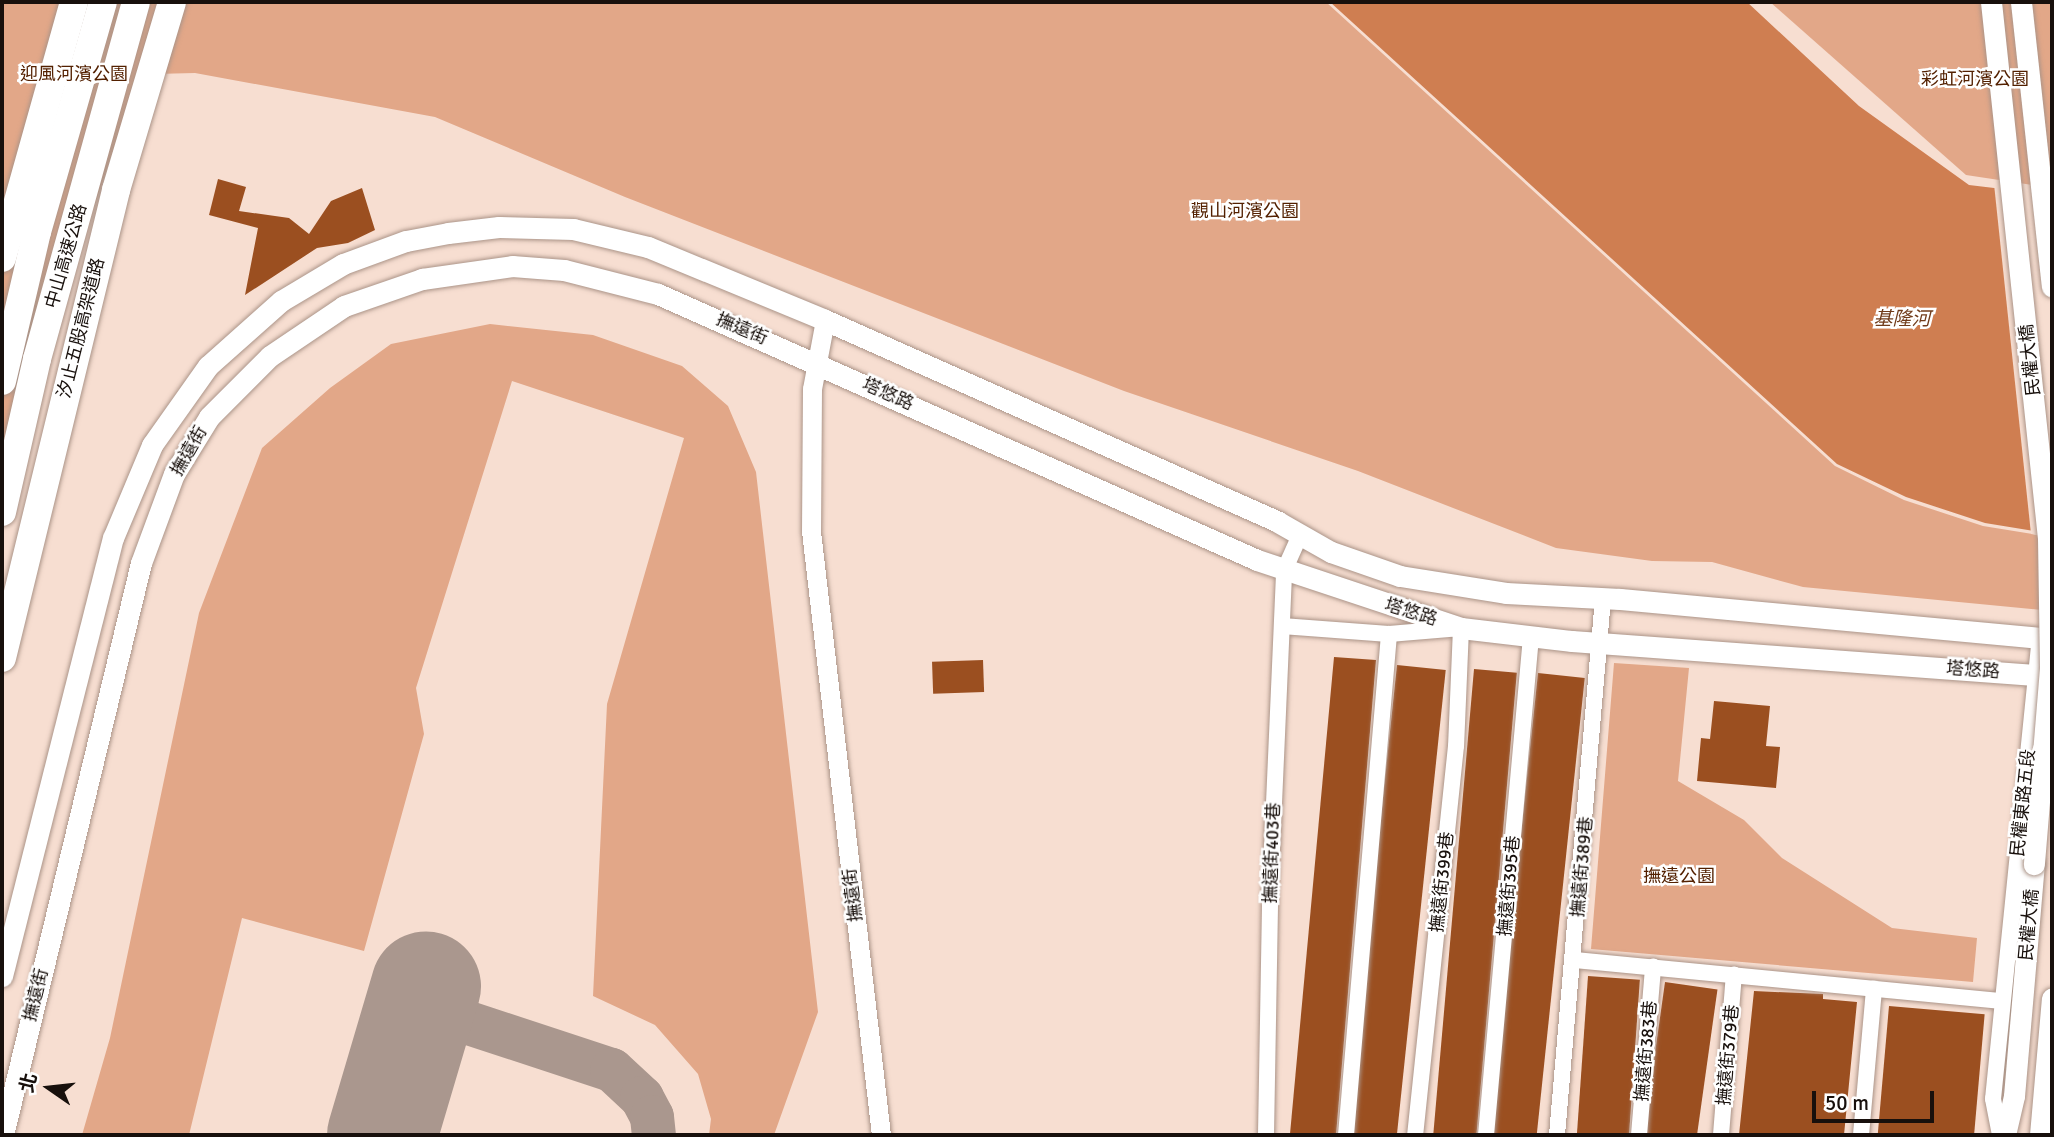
<!DOCTYPE html>
<meta charset="utf-8">
<style>
body{margin:0}
#map{position:relative;width:2054px;height:1137px;overflow:hidden;background:#f7ded1;font-family:Signika,"Noto Sans TC",sans-serif}
div>[style]{position:absolute}
.green>*{inset:0;background:#e2a788}
.water>*{inset:0;background:#cf7e51}
.pier>*{inset:0;background:#f7ded1}
.taxiway>*{height:44px;margin:-22px;padding:0 22px;transform-origin:22px;border-radius:22px;background:#aa978e}
.runway>*{height:110px;margin:-55px;padding:0 55px;transform-origin:55px;border-radius:55px;background:#aa978e}
.building>*{inset:0;background:#9b4f20;transform-origin:0 0}
.roads{filter:drop-shadow(0 0 2px #ab9488) drop-shadow(0 0 2px #ab9488)}
.minor>*{height:16px;margin:-8px;padding:0 8px;transform-origin:8px;border-radius:8px;background:#fff}
.tertiary>*{height:19px;margin:-9.5px;padding:0 9.5px;transform-origin:9.5px;border-radius:9.5px;background:#fff}
.secondary>*{height:21px;margin:-10.5px;padding:0 10.5px;transform-origin:10.5px;border-radius:10.5px;background:#fff}
.motorway>*{height:28px;margin:-14px;padding:0 14px;transform-origin:14px;border-radius:14px;background:#fff}
.bridges{filter:drop-shadow(0 0 2px #ab9488) drop-shadow(0 0 2px #ab9488)}
.secondary-bridge>*{height:21px;margin:-10.5px;padding:0 10.5px;transform-origin:10.5px;border-radius:10.5px;background:#fff}
span{translate:-50% -50%;white-space:nowrap;text-align:center;line-height:1.15;-webkit-text-stroke:5px #fff;paint-order:stroke}
.park-label{font-size:18px;color:#532000}
.street-label{font-size:18px;color:#18100c}
.water-label{font-size:19px;color:#713c1b;font-style:italic}
.frame{position:absolute;inset:0;border:4px solid #18100c;pointer-events:none}
.north{position:absolute;left:14px;top:1053px;width:70px;height:70px;-webkit-text-stroke:5px #fff;paint-order:stroke;rotate:284deg;font-size:19px;font-weight:700;line-height:28px;text-align:center;color:#18100c}
.north::after{content:'';display:block;margin:auto;width:24px;height:32px;background:#18100c;clip-path:polygon(50% 0,100% 100%,50% 72%,0 100%)}
.scale{position:absolute;left:1812px;top:1091px;width:122px;height:32px;box-sizing:border-box;border:4px solid #18100c;border-top:0;padding-left:9px;font-size:21px;line-height:24px;white-space:nowrap;color:#18100c;-webkit-text-stroke:5px #fff;paint-order:stroke}
</style>
<div id="map">
<div class="green">
<div style="clip-path:polygon(2px 2px,1326px 2px,1835px 466px,1904px 500px,1983px 526px,2052px 537px,2052px 611px,1803px 587px,1712px 562px,1652px 561px,1556px 548px,1358px 471px,1124px 391px,625px 197px,435px 117px,195px 73px,154px 74px,113px 151px,2px 476px)"></div>
<div style="clip-path:polygon(1770px 2px,2052px 2px,2052px 188px,1966px 175px)"></div>
<div style="clip-path:polygon(490px 324px,593px 335px,682px 366px,728px 406px,756px 472px,818px 1012px,774px 1135px,709px 1135px,711px 1119px,698px 1074px,655px 1025px,593px 996px,607px 704px,684px 438px,512px 381px,416px 688px,424px 734px,364px 951px,242px 918px,189px 1135px,82px 1135px,110px 1038px,199px 613px,262px 448px,330px 388px,391px 344px)"></div>
<div style="clip-path:polygon(1614px 663px,1689px 668px,1678px 781px,1744px 820px,1782px 858px,1892px 928px,1977px 938px,1973px 982px,1591px 949px)"></div>
</div>
<div class="water">
<div style="clip-path:polygon(1330px 2px,1747px 2px,1859px 106px,1969px 185px,2052px 195px,2052px 534px,1985px 523px,1906px 497px,1837px 464px)"></div>
</div>
<div class="pier">
<div style="clip-path:polygon(1994px 184px,2052px 191px,2052px 538px,2031px 534px)"></div>
</div>
<div class="taxiway">
<div style="left:420px;top:1007px;width:202px;rotate:18.2deg"></div>
<div style="left:612px;top:1070px;width:41px;rotate:43deg"></div>
<div style="left:642px;top:1098px;width:21px;rotate:62deg"></div>
<div style="left:652px;top:1117px;width:18px;rotate:84deg"></div>
</div>
<div class="runway">
<div style="left:382px;top:1135px;width:155px;rotate:-73.5deg"></div>
</div>
<div class="building">
<div style="clip-path:polygon(218px 179px,246px 187px,239px 211px,289px 218px,309px 234px,331px 201px,362px 188px,375px 230px,348px 243px,317px 248px,245px 295px,258px 228px,209px 215px)"></div>
<div style="clip-path:polygon(1334px 657px,1376px 660px,1336px 1135px,1306px 1135px,1290px 1134px)"></div>
<div style="left:983px;top:660px;width:32px;height:51px;rotate:88deg"></div>
<div style="left:1397px;top:665px;width:49px;height:472px;rotate:6deg"></div>
<div style="left:1474px;top:669px;width:43px;height:468px;rotate:5deg"></div>
<div style="left:1538px;top:673px;width:47px;height:464px;rotate:6deg"></div>
<div style="clip-path:polygon(1714px 701px,1770px 706px,1766px 746px,1780px 747px,1776px 788px,1697px 781px,1701px 738px,1710px 739px)"></div>
<div style="left:1588px;top:976px;width:52px;height:160px;rotate:4deg"></div>
<div style="left:1665px;top:982px;width:53px;height:154px;rotate:8deg"></div>
<div style="clip-path:polygon(1754px 991px,1823px 994px,1823px 999px,1857px 1002px,1844px 1135px,1739px 1135px)"></div>
<div style="left:1889px;top:1006px;width:96px;height:130px;rotate:5deg"></div>
</div>
<div class="roads">
<div class="minor">
<div style="left:1282px;top:626px;width:107px;rotate:4.3deg"></div>
<div style="left:1389px;top:634px;width:72px;rotate:-4.8deg"></div>
<div style="left:1461px;top:628px;width:118px;rotate:92.4deg"></div>
<div style="left:1456px;top:746px;width:391px;rotate:96deg"></div>
<div style="left:1575px;top:960px;width:429px;rotate:5.5deg"></div>
<div style="left:1266px;top:1135px;width:240px;rotate:-89deg"></div>
<div style="left:1270px;top:895px;width:324px;rotate:-87.5deg"></div>
<div style="left:1284px;top:571px;width:39px;rotate:-66deg"></div>
<div style="left:1346px;top:1135px;width:503px;rotate:-85.09deg"></div>
<div style="left:1486px;top:1135px;width:500px;rotate:-84.84deg"></div>
<div style="left:1557px;top:1135px;width:539px;rotate:-85.1deg"></div>
<div style="left:1639px;top:1135px;width:169px;rotate:-85.2deg"></div>
<div style="left:1721px;top:1135px;width:161px;rotate:-85.4deg"></div>
<div style="left:1861px;top:1135px;width:147px;rotate:-84.9deg"></div>
<div style="left:2000px;top:1135px;width:37px;rotate:-101deg"></div>
<div style="left:1993px;top:1099px;width:463px;rotate:-84.2deg"></div>
</div>
<div class="tertiary">
<div style="left:825px;top:320px;width:70px;rotate:100.7deg"></div>
<div style="left:812px;top:389px;width:142px;rotate:90.4deg"></div>
<div style="left:811px;top:531px;width:608px;rotate:83.39deg"></div>
</div>
<div class="secondary">
<div style="left:2021px;top:2px;width:286px;rotate:83.8deg"></div>
<div style="left:2px;top:976px;width:452px;rotate:-75.8deg"></div>
<div style="left:113px;top:538px;width:101px;rotate:-67.2deg"></div>
<div style="left:152px;top:445px;width:97px;rotate:-54.7deg"></div>
<div style="left:208px;top:366px;width:98px;rotate:-41.7deg"></div>
<div style="left:281px;top:301px;width:72px;rotate:-30.8deg"></div>
<div style="left:343px;top:264px;width:67px;rotate:-20.1deg"></div>
<div style="left:406px;top:241px;width:43px;rotate:-10.8deg"></div>
<div style="left:448px;top:233px;width:51px;rotate:-6.7deg"></div>
<div style="left:499px;top:227px;width:74px;rotate:1.5deg"></div>
<div style="left:573px;top:229px;width:77px;rotate:13.5deg"></div>
<div style="left:648px;top:247px;width:191px;rotate:22.4deg"></div>
<div style="left:825px;top:320px;width:496px;rotate:24deg"></div>
<div style="left:1278px;top:522px;width:61px;rotate:29.5deg"></div>
<div style="left:1331px;top:552px;width:73px;rotate:19.2deg"></div>
<div style="left:1400px;top:576px;width:107px;rotate:9.1deg"></div>
<div style="left:1506px;top:593px;width:114px;rotate:3deg"></div>
<div style="left:1620px;top:599px;width:434px;rotate:5.3deg"></div>
<div style="left:3px;top:1135px;width:588px;rotate:-76.44deg"></div>
<div style="left:141px;top:563px;width:95px;rotate:-69.7deg"></div>
<div style="left:174px;top:474px;width:67px;rotate:-58.4deg"></div>
<div style="left:209px;top:417px;width:86px;rotate:-45deg"></div>
<div style="left:270px;top:356px;width:89px;rotate:-34deg"></div>
<div style="left:344px;top:306px;width:83px;rotate:-19.1deg"></div>
<div style="left:422px;top:279px;width:91px;rotate:-8.2deg"></div>
<div style="left:512px;top:266px;width:52px;rotate:4.4deg"></div>
<div style="left:564px;top:270px;width:97px;rotate:14.3deg"></div>
<div style="left:658px;top:294px;width:655px;rotate:23.94deg"></div>
<div style="left:1257px;top:560px;width:215px;rotate:18.4deg"></div>
<div style="left:1461px;top:628px;width:112px;rotate:6.7deg"></div>
<div style="left:1572px;top:641px;width:481px;rotate:4.2deg"></div>
<div style="left:2005px;top:1135px;width:40px;rotate:-77deg"></div>
<div style="left:2014px;top:1096px;width:233px;rotate:-85.1deg"></div>
<div style="left:2040px;top:1135px;width:137px;rotate:-85deg"></div>
</div>
<div class="motorway">
<div style="left:2px;top:258px;width:266px;rotate:-74.3deg"></div>
<div style="left:2px;top:381px;width:153px;rotate:-76.8deg"></div>
<div style="left:37px;top:232px;width:239px;rotate:-74deg"></div>
<div style="left:2px;top:512px;width:157px;rotate:-77.1deg"></div>
<div style="left:37px;top:359px;width:370px;rotate:-74.5deg"></div>
<div style="left:2px;top:658px;width:482px;rotate:-76.3deg"></div>
<div style="left:116px;top:190px;width:196px;rotate:-73.4deg"></div>
</div>
</div>
<div class="bridges">
<div class="secondary-bridge">
<div style="left:1991px;top:2px;width:539px;rotate:83.93deg"></div>
<div style="left:2048px;top:538px;width:130px;rotate:89.1deg"></div>
<div style="left:2050px;top:668px;width:197px;rotate:94.7deg"></div>
</div>
</div>
<div class="park-label">
<span style="left:74px;top:74px">迎風河濱公園</span>
<span style="left:1975px;top:79px">彩虹河濱公園</span>
<span style="left:1245px;top:211px">觀山河濱公園</span>
<span style="left:1679px;top:876px">撫遠公園</span>
</div>
<div class="street-label">
<span style="left:66px;top:256px;rotate:-74deg">中山高速公路</span>
<span style="left:81px;top:328px;rotate:-76deg">汐止五股高架道路</span>
<span style="left:742px;top:329px;rotate:23deg">撫遠街</span>
<span style="left:2030px;top:360px;rotate:-96deg">民權大橋</span>
<span style="left:888px;top:394px;rotate:24deg">塔悠路</span>
<span style="left:189px;top:451px;rotate:-60deg">撫遠街</span>
<span style="left:1411px;top:612px;rotate:17deg">塔悠路</span>
<span style="left:1973px;top:670px;rotate:4deg">塔悠路</span>
<span style="left:2023px;top:803px;rotate:-84deg">民權東路五段</span>
<span style="left:1272px;top:853px;rotate:-88deg">撫遠街403巷</span>
<span style="left:1582px;top:867px;rotate:-85deg">撫遠街389巷</span>
<span style="left:1442px;top:882px;rotate:-84deg">撫遠街399巷</span>
<span style="left:1509px;top:886px;rotate:-85deg">撫遠街395巷</span>
<span style="left:853px;top:895px;rotate:-97deg">撫遠街</span>
<span style="left:2029px;top:925px;rotate:-85deg">民權大橋</span>
<span style="left:36px;top:995px;rotate:-76deg">撫遠街</span>
<span style="left:1646px;top:1051px;rotate:-85deg">撫遠街383巷</span>
<span style="left:1728px;top:1055px;rotate:-85deg">撫遠街379巷</span>
</div>
<div class="water-label">
<span style="left:1902px;top:320px">基隆河</span>
</div>
<div class="frame"></div>
<div class="north">北</div>
<div class="scale">50 m</div>
</div>
